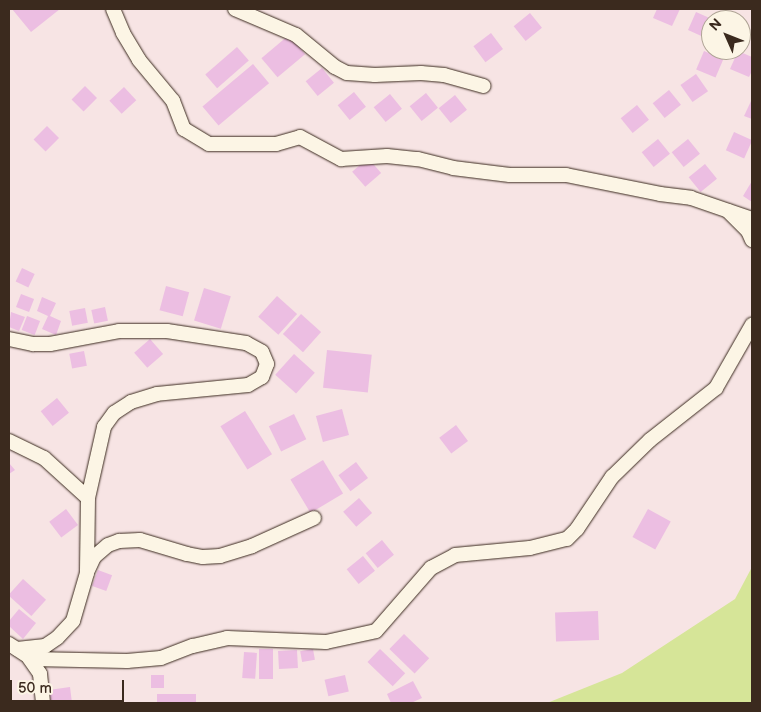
<!DOCTYPE html>
<style>
body{margin:0}
#map{position:relative;width:761px;height:712px;overflow:hidden;background:#f7e4e4;font-family:"Balsamiq Sans",sans-serif}
div>[style]{position:absolute}
.green>*{inset:0;background:#d6e598}
.building>*{inset:0;background:#ecbee2;transform-origin:0 0}
.roads{filter:drop-shadow(0 0 1px #3b2a1e) drop-shadow(0 0 1px #3b2a1e)}
.street>*{height:14px;margin:-7px;padding:0 7px;transform-origin:7px;border-radius:7px;background:#fcf5e5}
span{translate:-50% -50%;white-space:nowrap;text-align:center;line-height:1.15;-webkit-text-stroke:4px #fcf5e5;paint-order:stroke}
.frame{position:absolute;inset:0;border:10px solid #3b2a1e;pointer-events:none}
.north{position:absolute;left:701px;top:10px;width:50px;height:50px;box-sizing:border-box;background:#fcf5e5;border:1px solid #afa495;border-radius:50%;rotate:314deg;font-size:14px;font-weight:700;line-height:20px;text-align:center;color:#3b2a1e}
.north::after{content:'';display:block;margin:auto;width:18px;height:22px;background:#3b2a1e;clip-path:polygon(50% 0,100% 100%,50% 72%,0 100%)}
.scale{position:absolute;left:10px;top:680px;width:114px;height:22px;box-sizing:border-box;border:2px solid #3b2a1e;border-top:0;padding-left:6px;font-size:15px;line-height:18px;white-space:nowrap;color:#3b2a1e;-webkit-text-stroke:4px #fcf5e5;paint-order:stroke}
</style>
<div id="map">
<div class="green">
<div style="clip-path:polygon(752px 567px,752px 703px,547px 703px,622px 673px,735px 599px)"></div>
</div>
<div class="building">
<div style="clip-path:polygon(12px 9px,60px 9px,31px 32px)"></div>
<div style="clip-path:polygon(657px 9px,680px 9px,672px 26px,653px 18px)"></div>
<div style="clip-path:polygon(696px 12px,714px 20px,711px 20px,711px 31px,708px 39px,688px 30px)"></div>
<div style="left:530px;top:13px;width:19px;height:21px;rotate:51deg"></div>
<div style="left:491px;top:33px;width:20px;height:22px;rotate:53deg"></div>
<div style="left:289px;top:35px;width:25px;height:36px;rotate:50deg"></div>
<div style="left:237px;top:47px;width:18px;height:42px;rotate:49deg"></div>
<div style="left:704px;top:51px;width:21px;height:20px;rotate:23deg"></div>
<div style="clip-path:polygon(738px 51px,752px 57px,752px 71px,749px 77px,730px 69px)"></div>
<div style="left:253px;top:64px;width:25px;height:66px;rotate:50deg"></div>
<div style="left:322px;top:68px;width:19px;height:21px;rotate:51deg"></div>
<div style="left:696px;top:74px;width:21px;height:19px;rotate:55deg"></div>
<div style="left:85px;top:86px;width:17px;height:19px;rotate:45deg"></div>
<div style="left:124px;top:87px;width:18px;height:20px;rotate:47deg"></div>
<div style="left:669px;top:90px;width:19px;height:21px;rotate:51deg"></div>
<div style="left:354px;top:92px;width:19px;height:21px;rotate:51deg"></div>
<div style="left:426px;top:93px;width:19px;height:21px;rotate:51deg"></div>
<div style="left:390px;top:94px;width:19px;height:21px;rotate:51deg"></div>
<div style="left:455px;top:95px;width:19px;height:21px;rotate:51deg"></div>
<div style="clip-path:polygon(752px 99px,752px 119px,744px 116px)"></div>
<div style="left:637px;top:105px;width:19px;height:21px;rotate:51deg"></div>
<div style="left:47px;top:126px;width:17px;height:19px;rotate:45deg"></div>
<div style="left:734px;top:132px;width:20px;height:20px;rotate:24deg"></div>
<div style="left:658px;top:139px;width:19px;height:21px;rotate:51deg"></div>
<div style="left:688px;top:139px;width:19px;height:21px;rotate:51deg"></div>
<div style="left:368px;top:158px;width:20px;height:21px;rotate:49deg"></div>
<div style="left:705px;top:164px;width:19px;height:21px;rotate:51deg"></div>
<div style="clip-path:polygon(752px 181px,752px 202px,743px 196px)"></div>
<div style="left:22px;top:268px;width:14px;height:15px;rotate:25deg"></div>
<div style="left:166px;top:286px;width:24px;height:25px;rotate:15deg"></div>
<div style="left:204px;top:288px;width:28px;height:34px;rotate:17deg"></div>
<div style="left:21px;top:294px;width:14px;height:14px;rotate:21deg"></div>
<div style="left:277px;top:296px;width:27px;height:28px;rotate:42deg"></div>
<div style="clip-path:polygon(42px 297px,56px 303px,50px 316px,61px 321px,56px 335px,42px 329px,48px 316px,37px 311px)"></div>
<div style="left:105px;top:307px;width:14px;height:14px;rotate:78deg"></div>
<div style="left:85px;top:308px;width:15px;height:16px;rotate:79deg"></div>
<div style="clip-path:polygon(11px 312px,25px 317px,19px 331px,9px 327px)"></div>
<div style="left:301px;top:314px;width:27px;height:27px;rotate:42deg"></div>
<div style="left:27px;top:316px;width:14px;height:15px;rotate:21deg"></div>
<div style="left:150px;top:339px;width:20px;height:21px;rotate:49deg"></div>
<div style="left:327px;top:350px;width:45px;height:38px;rotate:6deg"></div>
<div style="left:84px;top:351px;width:15px;height:15px;rotate:79deg"></div>
<div style="left:294px;top:354px;width:28px;height:28px;rotate:42deg"></div>
<div style="left:57px;top:398px;width:19px;height:21px;rotate:51deg"></div>
<div style="left:342px;top:409px;width:27px;height:27px;rotate:75deg"></div>
<div style="left:245px;top:411px;width:51px;height:29px;rotate:58deg"></div>
<div style="left:294px;top:414px;width:28px;height:28px;rotate:64deg"></div>
<div style="left:456px;top:425px;width:20px;height:21px;rotate:53deg"></div>
<div style="left:323px;top:460px;width:39px;height:38px;rotate:59deg"></div>
<div style="left:356px;top:462px;width:20px;height:22px;rotate:53deg"></div>
<div style="clip-path:polygon(9px 463px,15px 470px,9px 474px)"></div>
<div style="left:359px;top:498px;width:20px;height:21px;rotate:49deg"></div>
<div style="left:66px;top:509px;width:20px;height:21px;rotate:53deg"></div>
<div style="left:648px;top:509px;width:26px;height:32px;rotate:29deg"></div>
<div style="left:382px;top:540px;width:19px;height:21px;rotate:51deg"></div>
<div style="left:363px;top:556px;width:19px;height:21px;rotate:51deg"></div>
<div style="left:98px;top:570px;width:15px;height:17px;rotate:20deg"></div>
<div style="left:23px;top:579px;width:31px;height:22px;rotate:42deg"></div>
<div style="clip-path:polygon(19px 609px,36px 623px,23px 639px,9px 626px,9px 621px)"></div>
<div style="left:598px;top:611px;width:29px;height:43px;rotate:88deg"></div>
<div style="left:404px;top:634px;width:35px;height:21px;rotate:44deg"></div>
<div style="left:259px;top:649px;width:14px;height:30px"></div>
<div style="left:313px;top:649px;width:11px;height:13px;rotate:80deg"></div>
<div style="left:380px;top:649px;width:35px;height:18px;rotate:44deg"></div>
<div style="left:297px;top:650px;width:18px;height:19px;rotate:87deg"></div>
<div style="left:244px;top:652px;width:13px;height:26px;rotate:4deg"></div>
<div style="left:151px;top:675px;width:13px;height:13px"></div>
<div style="left:345px;top:675px;width:17px;height:21px;rotate:77deg"></div>
<div style="clip-path:polygon(413px 681px,422px 698px,411px 703px,391px 703px,387px 694px)"></div>
<div style="clip-path:polygon(70px 687px,72px 703px,51px 703px,49px 690px)"></div>
<div style="left:196px;top:694px;width:9px;height:39px;rotate:90deg"></div>
</div>
<div class="roads">
<div class="street">
<div style="left:113px;top:9px;width:26px;rotate:67deg"></div>
<div style="left:123px;top:33px;width:31px;rotate:59deg"></div>
<div style="left:139px;top:60px;width:53px;rotate:50.3deg"></div>
<div style="left:173px;top:101px;width:30px;rotate:69deg"></div>
<div style="left:184px;top:129px;width:29px;rotate:31deg"></div>
<div style="left:209px;top:144px;width:67px"></div>
<div style="left:276px;top:144px;width:25px;rotate:-16deg"></div>
<div style="left:300px;top:137px;width:47px;rotate:28.2deg"></div>
<div style="left:341px;top:159px;width:46px;rotate:-3.7deg"></div>
<div style="left:387px;top:156px;width:31px;rotate:6deg"></div>
<div style="left:418px;top:159px;width:36px;rotate:14deg"></div>
<div style="left:453px;top:168px;width:57px;rotate:7deg"></div>
<div style="left:510px;top:175px;width:56px"></div>
<div style="left:566px;top:175px;width:96px;rotate:11.4deg"></div>
<div style="left:660px;top:194px;width:31px;rotate:7deg"></div>
<div style="left:691px;top:198px;width:65px;rotate:19deg"></div>
<div style="left:235px;top:9px;width:66px;rotate:23.1deg"></div>
<div style="left:296px;top:35px;width:50px;rotate:39.4deg"></div>
<div style="left:335px;top:67px;width:13px;rotate:27deg"></div>
<div style="left:347px;top:73px;width:28px;rotate:4deg"></div>
<div style="left:375px;top:75px;width:46px;rotate:-2.5deg"></div>
<div style="left:421px;top:73px;width:23px;rotate:5deg"></div>
<div style="left:444px;top:75px;width:41px;rotate:15.4deg"></div>
<div style="left:728px;top:211px;width:28px;rotate:45deg"></div>
<div style="left:748px;top:231px;width:10px;rotate:66deg"></div>
<div style="left:9px;top:339px;width:25px;rotate:12deg"></div>
<div style="left:33px;top:344px;width:17px"></div>
<div style="left:50px;top:344px;width:70px;rotate:-10.7deg"></div>
<div style="left:119px;top:331px;width:48px"></div>
<div style="left:167px;top:331px;width:80px;rotate:8.6deg"></div>
<div style="left:246px;top:343px;width:18px;rotate:29deg"></div>
<div style="left:262px;top:352px;width:13px;rotate:67deg"></div>
<div style="left:267px;top:364px;width:14px;rotate:111deg"></div>
<div style="left:262px;top:377px;width:16px;rotate:150deg"></div>
<div style="left:248px;top:385px;width:91px;rotate:174.4deg"></div>
<div style="left:157px;top:394px;width:27px;rotate:163deg"></div>
<div style="left:131px;top:402px;width:20px;rotate:147deg"></div>
<div style="left:114px;top:413px;width:17px;rotate:126deg"></div>
<div style="left:104px;top:427px;width:73px;rotate:102.7deg"></div>
<div style="left:88px;top:498px;width:75px;rotate:90.8deg"></div>
<div style="left:87px;top:573px;width:50px;rotate:106.3deg"></div>
<div style="left:73px;top:621px;width:23px;rotate:133deg"></div>
<div style="left:57px;top:638px;width:14px;rotate:146deg"></div>
<div style="left:45px;top:646px;width:28px;rotate:174deg"></div>
<div style="left:9px;top:441px;width:39px;rotate:26deg"></div>
<div style="left:44px;top:458px;width:59px;rotate:42.3deg"></div>
<div style="left:88px;top:570px;width:14px;rotate:-65deg"></div>
<div style="left:94px;top:557px;width:18px;rotate:-41deg"></div>
<div style="left:108px;top:545px;width:12px;rotate:-20deg"></div>
<div style="left:119px;top:541px;width:21px;rotate:-3deg"></div>
<div style="left:140px;top:540px;width:49px;rotate:16.6deg"></div>
<div style="left:187px;top:554px;width:16px;rotate:11deg"></div>
<div style="left:203px;top:557px;width:17px;rotate:-3deg"></div>
<div style="left:220px;top:556px;width:34px;rotate:-17deg"></div>
<div style="left:252px;top:546px;width:68px;rotate:-24.3deg"></div>
<div style="left:9px;top:644px;width:27px;rotate:33deg"></div>
<div style="left:32px;top:659px;width:95px;rotate:1.2deg"></div>
<div style="left:127px;top:661px;width:34px;rotate:-5deg"></div>
<div style="left:161px;top:658px;width:34px;rotate:-21deg"></div>
<div style="left:193px;top:646px;width:35px;rotate:-13deg"></div>
<div style="left:227px;top:638px;width:99px;rotate:2.3deg"></div>
<div style="left:326px;top:642px;width:51px;rotate:-12.4deg"></div>
<div style="left:376px;top:631px;width:84px;rotate:-48.9deg"></div>
<div style="left:431px;top:568px;width:27px;rotate:-28deg"></div>
<div style="left:455px;top:555px;width:75px;rotate:-5.3deg"></div>
<div style="left:530px;top:548px;width:38px;rotate:-14deg"></div>
<div style="left:567px;top:539px;width:14px;rotate:-45deg"></div>
<div style="left:577px;top:529px;width:63px;rotate:-56.1deg"></div>
<div style="left:612px;top:477px;width:53px;rotate:-44.2deg"></div>
<div style="left:650px;top:440px;width:84px;rotate:-38.2deg"></div>
<div style="left:716px;top:388px;width:73px;rotate:-60.3deg"></div>
<div style="left:29px;top:658px;width:19px;rotate:55deg"></div>
<div style="left:40px;top:674px;width:29px;rotate:84deg"></div>
</div>
</div>
<div class="frame"></div>
<div class="north">N</div>
<div class="scale">50 m</div>
</div>
